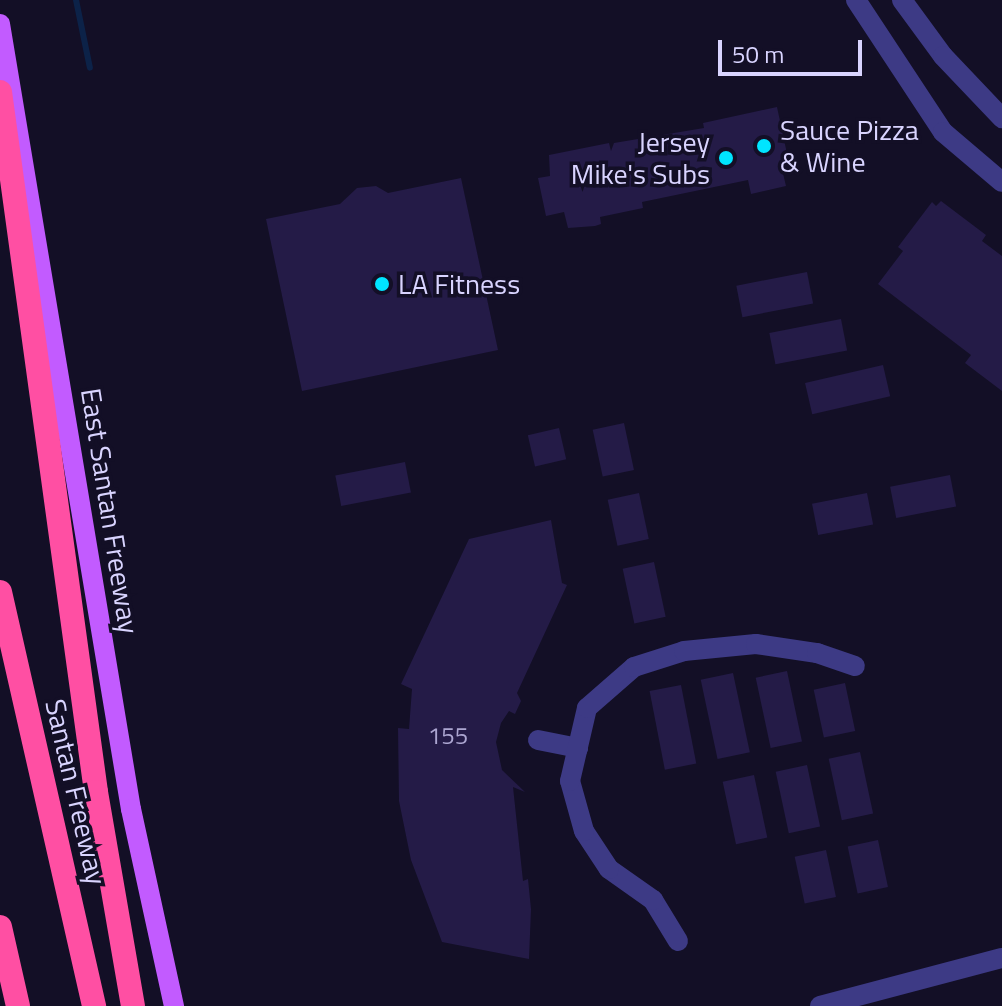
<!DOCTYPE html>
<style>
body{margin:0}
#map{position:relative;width:1002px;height:1006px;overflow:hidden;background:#130f26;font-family:"Titillium Web",sans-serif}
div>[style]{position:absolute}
.stream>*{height:6px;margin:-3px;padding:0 3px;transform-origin:3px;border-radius:3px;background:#0c2248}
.building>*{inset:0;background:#241b47;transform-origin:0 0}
.minor>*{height:20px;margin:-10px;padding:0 10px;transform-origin:10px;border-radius:10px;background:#3d3a85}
.major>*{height:20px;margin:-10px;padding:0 10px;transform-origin:10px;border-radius:10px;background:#c25bff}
.highway>*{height:24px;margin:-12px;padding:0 12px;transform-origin:12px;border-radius:12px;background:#ff4fa3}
.dots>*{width:22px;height:22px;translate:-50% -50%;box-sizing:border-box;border:4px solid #130f26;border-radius:50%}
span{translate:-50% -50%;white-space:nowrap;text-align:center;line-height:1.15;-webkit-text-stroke:7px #130f26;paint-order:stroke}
.number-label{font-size:24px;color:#aca6d1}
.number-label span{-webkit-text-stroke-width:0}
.poi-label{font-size:28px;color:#d9d4ff}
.left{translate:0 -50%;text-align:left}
.right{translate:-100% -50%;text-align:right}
.street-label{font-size:28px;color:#d9d4ff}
.scale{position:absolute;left:718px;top:40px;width:144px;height:36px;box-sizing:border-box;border:4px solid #d9d4ff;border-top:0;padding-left:10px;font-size:24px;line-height:28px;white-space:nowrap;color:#d9d4ff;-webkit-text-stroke:6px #130f26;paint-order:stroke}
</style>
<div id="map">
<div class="stream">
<div style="left:76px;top:0;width:69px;rotate:78.4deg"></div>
</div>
<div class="building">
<div style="clip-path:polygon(777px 107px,789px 163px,781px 165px,786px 186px,751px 194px,748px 180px,642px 202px,643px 208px,600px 217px,601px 224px,595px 226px,568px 228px,564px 212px,546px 216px,538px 178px,550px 176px,549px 155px,609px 143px,611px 151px,614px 143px,704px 128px,703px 123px)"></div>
<div style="clip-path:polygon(461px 178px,498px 350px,302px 391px,266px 219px,340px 204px,357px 188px,376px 186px,388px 193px)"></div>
<div style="clip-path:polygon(941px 201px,986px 235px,982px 241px,1002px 256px,1002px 391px,965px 363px,971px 355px,878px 284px,903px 251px,898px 247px,932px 202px,936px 206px)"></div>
<div style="left:807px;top:272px;width:32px;height:72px;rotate:79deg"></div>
<div style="left:841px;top:319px;width:32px;height:73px;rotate:79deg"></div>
<div style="left:883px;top:365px;width:32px;height:80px;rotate:77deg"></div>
<div style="left:624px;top:423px;width:48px;height:32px;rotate:78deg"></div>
<div style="left:559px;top:428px;width:32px;height:32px;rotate:77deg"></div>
<div style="left:405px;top:462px;width:31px;height:71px;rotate:79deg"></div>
<div style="left:950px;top:475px;width:32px;height:61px;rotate:79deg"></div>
<div style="left:639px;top:493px;width:47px;height:32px;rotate:78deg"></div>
<div style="left:867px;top:493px;width:32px;height:56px;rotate:79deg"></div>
<div style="clip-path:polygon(551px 520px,562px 583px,567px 585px,517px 693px,521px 701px,515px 714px,509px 711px,501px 723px,496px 742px,502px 770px,525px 792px,513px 787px,523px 881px,528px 879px,531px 909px,529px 959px,442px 942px,411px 860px,399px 801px,398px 728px,409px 729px,412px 689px,401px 684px,469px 539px)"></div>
<div style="left:654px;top:562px;width:56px;height:32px;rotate:78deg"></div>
<div style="left:787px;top:671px;width:72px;height:32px;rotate:78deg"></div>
<div style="left:733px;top:673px;width:81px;height:33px;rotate:78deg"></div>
<div style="left:845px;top:683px;width:49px;height:32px;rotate:78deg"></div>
<div style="left:681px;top:685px;width:80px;height:32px;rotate:79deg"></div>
<div style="left:860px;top:752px;width:63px;height:32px;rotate:78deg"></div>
<div style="left:807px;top:765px;width:63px;height:32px;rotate:78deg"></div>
<div style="left:754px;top:775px;width:64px;height:32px;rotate:78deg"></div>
<div style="left:878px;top:840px;width:48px;height:31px;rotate:78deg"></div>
<div style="left:826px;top:850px;width:48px;height:32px;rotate:78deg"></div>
</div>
<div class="minor">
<div style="left:856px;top:0;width:158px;rotate:56.6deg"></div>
<div style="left:943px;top:132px;width:77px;rotate:40.3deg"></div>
<div style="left:902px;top:0;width:69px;rotate:53.8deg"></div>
<div style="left:943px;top:56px;width:86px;rotate:46.4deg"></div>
<div style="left:538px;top:740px;width:41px;rotate:11.3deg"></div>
<div style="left:678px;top:941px;width:48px;rotate:-121.4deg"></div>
<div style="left:653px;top:900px;width:54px;rotate:-144.8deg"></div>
<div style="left:609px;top:869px;width:45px;rotate:-123.3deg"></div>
<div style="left:584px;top:831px;width:52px;rotate:-105.6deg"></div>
<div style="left:570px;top:781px;width:75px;rotate:-76.9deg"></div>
<div style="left:587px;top:708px;width:62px;rotate:-41.1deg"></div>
<div style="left:634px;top:667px;width:52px;rotate:-17.7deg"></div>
<div style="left:684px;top:651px;width:72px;rotate:-5.6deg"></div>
<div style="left:756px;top:644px;width:62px;rotate:8.4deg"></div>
<div style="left:817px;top:653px;width:40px;rotate:18.9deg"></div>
<div style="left:820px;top:1006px;width:188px;rotate:-14.8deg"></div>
</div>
<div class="major">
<div style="left:0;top:24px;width:796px;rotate:80.53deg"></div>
<div style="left:131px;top:809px;width:202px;rotate:77.7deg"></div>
</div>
<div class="highway">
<div style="left:0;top:92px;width:707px;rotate:82.19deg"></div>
<div style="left:96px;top:792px;width:217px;rotate:80.2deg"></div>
<div style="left:0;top:592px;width:425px;rotate:77.2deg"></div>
<div style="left:0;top:927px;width:81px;rotate:77.2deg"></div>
</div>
<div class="dots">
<div style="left:764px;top:146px;background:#00e5ff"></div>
<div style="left:726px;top:158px;background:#00e5ff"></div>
<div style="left:382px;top:284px;background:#00e5ff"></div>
</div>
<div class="number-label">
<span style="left:448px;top:736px">155</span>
</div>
<div class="poi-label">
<span class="left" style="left:780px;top:146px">Sauce Pizza<br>&amp; Wine</span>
<span class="right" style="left:710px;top:158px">Jersey<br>Mike's Subs</span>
<span class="left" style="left:398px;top:284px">LA Fitness</span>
</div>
<div class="street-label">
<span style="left:110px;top:511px;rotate:81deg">East Santan Freeway</span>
<span style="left:76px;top:792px;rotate:77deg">Santan Freeway</span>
</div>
<div class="scale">50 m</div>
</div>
